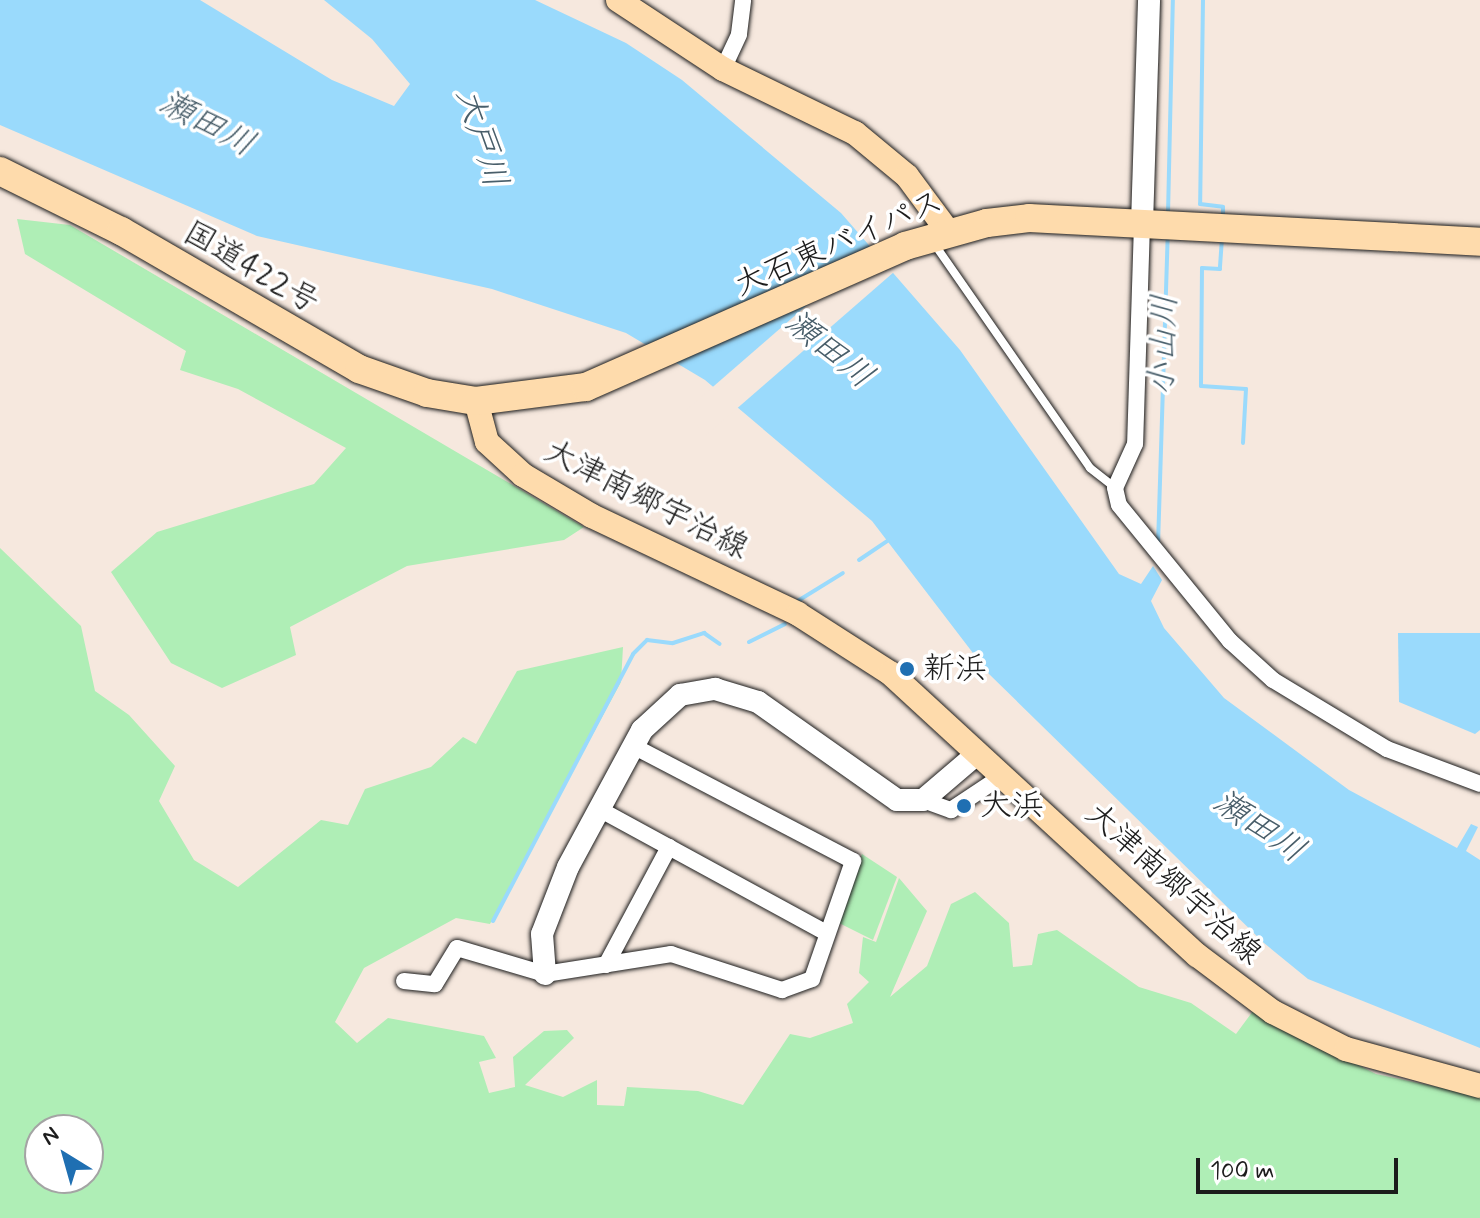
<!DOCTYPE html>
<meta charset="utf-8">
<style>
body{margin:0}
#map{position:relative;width:1480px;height:1218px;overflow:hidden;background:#f6e8de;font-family:Mynerve,"Klee One",sans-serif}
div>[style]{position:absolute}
.green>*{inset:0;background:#afeeb6}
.water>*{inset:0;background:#9adafc}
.pier>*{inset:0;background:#f6e8de;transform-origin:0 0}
.stream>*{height:4px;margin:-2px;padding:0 2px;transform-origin:2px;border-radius:2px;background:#9adafc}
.roads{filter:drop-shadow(0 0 2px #1c1c1c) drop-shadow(0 0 2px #1c1c1c)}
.lane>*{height:8px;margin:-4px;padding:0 4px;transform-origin:4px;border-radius:4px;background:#fff}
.street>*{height:16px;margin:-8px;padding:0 8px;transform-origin:8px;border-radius:8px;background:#fff}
.secondary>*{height:22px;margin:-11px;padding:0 11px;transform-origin:11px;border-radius:11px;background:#fff}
.primary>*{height:24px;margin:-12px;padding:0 12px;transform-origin:12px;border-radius:12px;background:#fedbac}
.highway>*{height:28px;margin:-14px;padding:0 14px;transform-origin:14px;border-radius:14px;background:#fedbac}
.dots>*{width:22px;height:22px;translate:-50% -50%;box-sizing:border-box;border:4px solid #fff;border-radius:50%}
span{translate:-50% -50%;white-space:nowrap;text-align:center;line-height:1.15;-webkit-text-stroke:7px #fff;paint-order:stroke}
.street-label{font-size:32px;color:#1c1c1c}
.poi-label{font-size:32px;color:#1c1c1c}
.left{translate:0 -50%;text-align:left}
.water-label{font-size:34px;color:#485e6a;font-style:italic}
.north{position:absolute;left:24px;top:1114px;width:80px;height:80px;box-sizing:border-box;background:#fff;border:2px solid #a4a4a4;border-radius:50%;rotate:323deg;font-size:22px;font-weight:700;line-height:32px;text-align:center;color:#1c1c1c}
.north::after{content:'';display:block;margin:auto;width:28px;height:36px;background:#1f6fb2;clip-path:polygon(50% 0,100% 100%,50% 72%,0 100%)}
.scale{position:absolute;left:1196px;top:1158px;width:202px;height:36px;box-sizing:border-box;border:4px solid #1c1c1c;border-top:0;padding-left:10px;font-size:24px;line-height:28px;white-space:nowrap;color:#1c1c1c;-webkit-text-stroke:6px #fff;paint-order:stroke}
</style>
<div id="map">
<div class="green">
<div style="clip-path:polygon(17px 219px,70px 225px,584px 527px,564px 540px,407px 566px,290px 627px,296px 655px,222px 688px,171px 663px,111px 572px,157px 532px,314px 484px,346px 448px,238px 389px,180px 370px,186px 351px,25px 254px)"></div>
<div style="clip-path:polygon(evenodd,0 548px,81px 626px,95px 691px,129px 715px,175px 766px,159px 801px,194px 860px,238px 887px,321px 820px,348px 825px,365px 789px,431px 767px,463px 737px,476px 744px,517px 671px,623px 647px,621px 682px,490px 924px,456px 918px,364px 968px,335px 1022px,357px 1043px,388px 1018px,484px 1036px,496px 1058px,479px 1062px,489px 1093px,515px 1087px,513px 1057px,544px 1031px,567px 1030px,574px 1038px,525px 1085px,563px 1097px,597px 1080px,597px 1105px,624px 1106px,627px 1087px,698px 1091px,743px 1105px,790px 1034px,810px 1038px,853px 1023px,847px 1004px,869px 982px,859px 973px,863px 937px,876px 942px,899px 878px,927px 911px,890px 997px,927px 966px,951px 904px,975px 892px,1009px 923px,1013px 967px,1032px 965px,1038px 934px,1057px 930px,1139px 987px,1191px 1003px,1236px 1034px,1253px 1011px,1376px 1074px,1480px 1096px,1480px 1218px,0 1218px,0 548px,40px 1130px,88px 1130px,88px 1178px,40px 1178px,40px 1130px)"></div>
<div style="clip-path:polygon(862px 854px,897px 877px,873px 940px,837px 922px)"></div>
</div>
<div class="water">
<div style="clip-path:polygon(0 0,200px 0,332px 80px,394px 106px,410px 84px,372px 39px,324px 0,535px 0,626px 43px,682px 80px,841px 213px,960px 350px,1119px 574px,1141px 584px,1153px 566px,1162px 580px,1151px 601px,1164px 628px,1224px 698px,1349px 790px,1457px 848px,1471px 824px,1478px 827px,1466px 851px,1480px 860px,1480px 1048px,1308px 979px,1264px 943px,989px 674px,872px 521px,705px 380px,626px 333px,492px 289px,257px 236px,0 125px)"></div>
<div style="clip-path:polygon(1398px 633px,1480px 633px,1480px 730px,1475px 734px,1399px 702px)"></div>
</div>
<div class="pier">
<div style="left:875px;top:246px;width:32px;height:252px;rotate:49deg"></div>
</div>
<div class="stream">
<div style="left:1203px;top:0;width:204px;rotate:90.8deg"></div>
<div style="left:1200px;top:204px;width:23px;rotate:7deg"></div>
<div style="left:1223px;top:207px;width:10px;rotate:90deg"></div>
<div style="left:1168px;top:214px;width:214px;rotate:-88.7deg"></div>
<div style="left:1222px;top:238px;width:31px;rotate:94deg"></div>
<div style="left:1220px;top:269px;width:18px;rotate:-177deg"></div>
<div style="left:1202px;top:268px;width:118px;rotate:90.5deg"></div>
<div style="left:1201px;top:386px;width:45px;rotate:3.8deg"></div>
<div style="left:1246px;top:389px;width:54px;rotate:93.2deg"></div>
<div style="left:1158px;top:545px;width:311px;rotate:-88.2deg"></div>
<div style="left:859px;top:560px;width:37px;rotate:-34deg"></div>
<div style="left:796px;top:602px;width:55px;rotate:-31.7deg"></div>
<div style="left:749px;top:642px;width:40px;rotate:-26.6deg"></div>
<div style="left:493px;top:921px;width:301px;rotate:-62.3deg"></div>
<div style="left:633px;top:654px;width:20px;rotate:-45deg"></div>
<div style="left:647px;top:640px;width:26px;rotate:7deg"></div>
<div style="left:673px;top:643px;width:33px;rotate:-18deg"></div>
<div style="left:704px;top:633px;width:19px;rotate:35deg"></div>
</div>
<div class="roads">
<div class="lane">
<div style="left:933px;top:242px;width:275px;rotate:55.2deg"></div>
<div style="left:1090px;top:468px;width:31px;rotate:38deg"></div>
</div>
<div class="street">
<div style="left:723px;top:69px;width:38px;rotate:-65deg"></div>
<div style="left:739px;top:34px;width:34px;rotate:-83deg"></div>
<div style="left:1142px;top:224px;width:220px;rotate:91.8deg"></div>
<div style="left:1135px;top:444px;width:48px;rotate:114.4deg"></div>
<div style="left:1115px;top:488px;width:17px;rotate:77deg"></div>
<div style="left:1119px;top:505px;width:176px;rotate:50.8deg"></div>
<div style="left:1230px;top:641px;width:58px;rotate:42.2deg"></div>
<div style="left:1273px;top:680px;width:133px;rotate:31.2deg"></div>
<div style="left:1387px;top:749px;width:99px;rotate:20.6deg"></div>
<div style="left:923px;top:800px;width:30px;rotate:20deg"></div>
<div style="left:951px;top:810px;width:61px;rotate:-33.7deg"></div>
<div style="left:599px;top:809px;width:257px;rotate:28.6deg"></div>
<div style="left:606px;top:965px;width:134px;rotate:-61.9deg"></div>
<div style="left:404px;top:981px;width:31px;rotate:6deg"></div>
<div style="left:435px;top:984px;width:42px;rotate:-58.6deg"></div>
<div style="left:457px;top:948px;width:92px;rotate:16.5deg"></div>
<div style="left:545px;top:974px;width:128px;rotate:-9deg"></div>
<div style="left:671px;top:954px;width:117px;rotate:18deg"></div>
<div style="left:782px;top:990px;width:32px;rotate:-20deg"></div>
<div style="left:812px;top:979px;width:125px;rotate:-70.8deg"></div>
<div style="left:853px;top:861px;width:248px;rotate:-152.4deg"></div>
</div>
<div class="secondary">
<div style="left:1142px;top:224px;width:224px;rotate:-88.2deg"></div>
<div style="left:545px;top:974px;width:40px;rotate:-94.3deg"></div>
<div style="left:542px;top:934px;width:72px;rotate:-68.8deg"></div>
<div style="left:568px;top:867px;width:156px;rotate:-61.6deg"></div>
<div style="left:642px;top:730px;width:52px;rotate:-42.6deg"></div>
<div style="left:680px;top:695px;width:36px;rotate:-10deg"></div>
<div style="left:715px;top:689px;width:45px;rotate:16.8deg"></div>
<div style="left:758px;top:702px;width:170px;rotate:35.2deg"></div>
<div style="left:897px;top:800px;width:26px"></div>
<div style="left:923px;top:800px;width:72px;rotate:-40.5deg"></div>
</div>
<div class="primary">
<div style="left:618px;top:0;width:126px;rotate:33.3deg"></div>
<div style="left:723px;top:69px;width:147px;rotate:25.9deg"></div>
<div style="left:855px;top:133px;width:67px;rotate:39.6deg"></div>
<div style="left:907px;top:176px;width:67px;rotate:53.5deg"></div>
<div style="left:476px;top:401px;width:42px;rotate:75deg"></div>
<div style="left:487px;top:442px;width:49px;rotate:42.5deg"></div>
<div style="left:523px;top:475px;width:80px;rotate:30.7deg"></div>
<div style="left:592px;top:516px;width:228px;rotate:25.4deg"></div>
<div style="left:798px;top:614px;width:109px;rotate:32.7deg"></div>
<div style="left:890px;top:673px;width:417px;rotate:42.6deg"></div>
<div style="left:1197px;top:955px;width:95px;rotate:36.9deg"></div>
<div style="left:1273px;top:1012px;width:82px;rotate:26.9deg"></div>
<div style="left:1346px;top:1049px;width:139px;rotate:15.4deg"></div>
</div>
<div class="highway">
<div style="left:0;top:171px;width:135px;rotate:26.4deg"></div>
<div style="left:121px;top:231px;width:275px;rotate:30.1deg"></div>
<div style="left:359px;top:369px;width:72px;rotate:19.4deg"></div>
<div style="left:427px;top:393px;width:50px;rotate:9.3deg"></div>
<div style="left:476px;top:401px;width:111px;rotate:-7.3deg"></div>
<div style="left:586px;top:387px;width:349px;rotate:-23.8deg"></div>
<div style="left:905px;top:246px;width:85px;rotate:-15.7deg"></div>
<div style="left:987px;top:223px;width:42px;rotate:-6.8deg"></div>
<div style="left:1029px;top:218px;width:452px;rotate:3deg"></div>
</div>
</div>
<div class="dots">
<div style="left:907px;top:669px;background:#1f6fb2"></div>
<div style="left:964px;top:806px;background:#1f6fb2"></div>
</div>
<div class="street-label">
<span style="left:839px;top:244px;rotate:-23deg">大石東バイパス</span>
<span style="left:251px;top:268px;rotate:30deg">国道422号</span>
<span style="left:646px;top:500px;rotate:27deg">大津南郷宇治線</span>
<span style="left:1173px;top:884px;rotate:42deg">大津南郷宇治線</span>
</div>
<div class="poi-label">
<span class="left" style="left:923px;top:669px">新浜</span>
<span class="left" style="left:980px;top:806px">大浜</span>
</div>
<div class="water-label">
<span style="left:207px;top:124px;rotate:28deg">瀬田川</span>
<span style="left:481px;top:138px;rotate:73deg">大戸川</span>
<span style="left:1164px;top:345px;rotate:-88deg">小山川</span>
<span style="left:829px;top:350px;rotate:39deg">瀬田川</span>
<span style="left:1259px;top:827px;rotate:34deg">瀬田川</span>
</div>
<div class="north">N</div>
<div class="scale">100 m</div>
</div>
